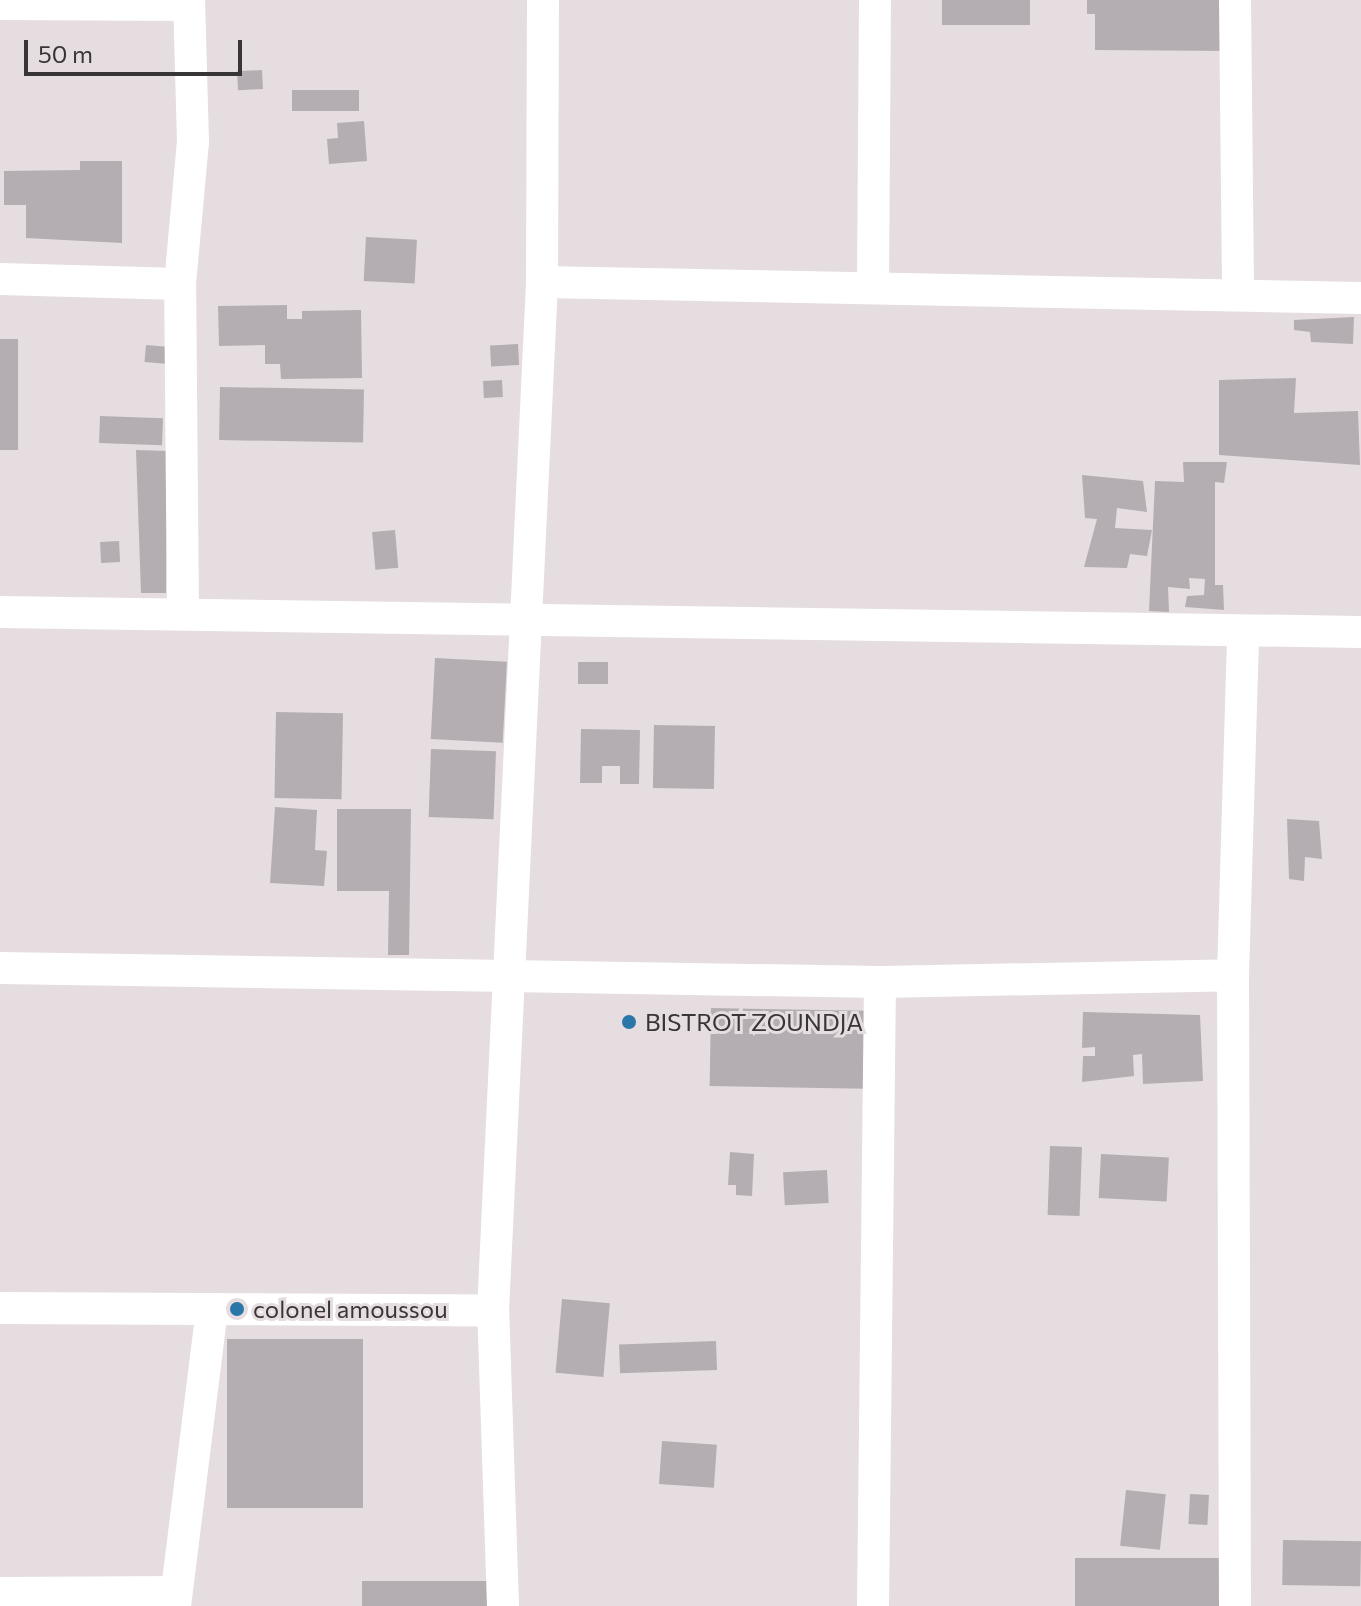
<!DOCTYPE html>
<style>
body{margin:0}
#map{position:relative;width:1361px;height:1606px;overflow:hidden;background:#e5dddf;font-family:Commissioner,sans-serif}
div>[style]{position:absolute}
.building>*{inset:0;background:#b4aeb2;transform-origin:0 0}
.minor>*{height:32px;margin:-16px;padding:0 16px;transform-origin:16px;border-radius:16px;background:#fff}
.dots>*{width:22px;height:22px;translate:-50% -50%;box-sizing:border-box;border:4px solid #e5dddf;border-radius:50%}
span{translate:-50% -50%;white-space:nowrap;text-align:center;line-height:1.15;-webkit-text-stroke:6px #e5dddf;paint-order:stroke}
.poi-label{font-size:24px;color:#383535}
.left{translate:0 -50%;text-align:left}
.scale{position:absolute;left:24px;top:40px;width:218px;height:36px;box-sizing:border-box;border:4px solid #383535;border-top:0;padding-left:10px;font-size:24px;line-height:28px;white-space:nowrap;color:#383535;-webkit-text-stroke:6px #e5dddf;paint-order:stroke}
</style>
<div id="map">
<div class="building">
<div style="left:942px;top:0;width:88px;height:25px"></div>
<div style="clip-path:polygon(1087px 0,1233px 0,1232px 51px,1095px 50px,1095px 14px,1087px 14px)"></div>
<div style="left:262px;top:70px;width:19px;height:25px;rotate:87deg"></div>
<div style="left:292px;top:90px;width:67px;height:21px"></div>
<div style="clip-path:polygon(364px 121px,367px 161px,329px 164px,327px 139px,338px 138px,337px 123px)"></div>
<div style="clip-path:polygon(80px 161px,122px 161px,122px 243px,26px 238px,26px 205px,4px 205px,4px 171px,80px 170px)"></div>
<div style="left:366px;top:237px;width:51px;height:44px;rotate:3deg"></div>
<div style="clip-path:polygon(287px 305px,287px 319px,302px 319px,302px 311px,361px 310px,362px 378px,281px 379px,280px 364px,265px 364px,265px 345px,219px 346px,218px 306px)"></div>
<div style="clip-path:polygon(1354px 317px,1353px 344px,1311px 342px,1310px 332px,1294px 330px,1294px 320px)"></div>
<div style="left:18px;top:339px;width:111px;height:18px;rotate:90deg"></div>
<div style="left:518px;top:344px;width:21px;height:28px;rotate:87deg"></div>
<div style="left:146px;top:345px;width:21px;height:17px;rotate:5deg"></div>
<div style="clip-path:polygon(1296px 378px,1294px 413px,1358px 411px,1360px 465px,1219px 455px,1219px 380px)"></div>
<div style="left:502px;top:380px;width:17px;height:19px;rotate:87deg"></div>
<div style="left:220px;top:387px;width:144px;height:53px;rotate:1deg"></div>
<div style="left:100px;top:416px;width:63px;height:27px;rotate:2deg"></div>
<div style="clip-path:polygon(136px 450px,168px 451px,166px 593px,141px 593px)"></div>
<div style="clip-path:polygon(1183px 462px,1227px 462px,1224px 483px,1215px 482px,1215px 585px,1223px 585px,1224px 610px,1185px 607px,1187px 596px,1204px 595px,1205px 579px,1189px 578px,1190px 589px,1168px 587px,1169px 612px,1149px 611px,1155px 481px,1184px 482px)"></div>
<div style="clip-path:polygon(1082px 475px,1143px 481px,1147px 512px,1117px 508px,1115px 528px,1152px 530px,1147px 556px,1130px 554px,1127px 568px,1084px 567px,1097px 519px,1085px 518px)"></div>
<div style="left:395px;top:530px;width:38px;height:23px;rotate:85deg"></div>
<div style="left:119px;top:541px;width:21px;height:19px;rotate:87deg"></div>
<div style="left:435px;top:658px;width:72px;height:81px;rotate:3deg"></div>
<div style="left:578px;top:662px;width:30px;height:22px"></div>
<div style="left:276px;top:712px;width:67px;height:86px;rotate:1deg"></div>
<div style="left:654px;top:725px;width:61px;height:63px;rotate:1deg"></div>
<div style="clip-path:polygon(581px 729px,640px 730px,639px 784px,620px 784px,620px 766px,602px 766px,602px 783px,580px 783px)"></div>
<div style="left:431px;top:749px;width:65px;height:68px;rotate:2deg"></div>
<div style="clip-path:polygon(275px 807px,317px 810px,315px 850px,327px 851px,324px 886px,270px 883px)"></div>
<div style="clip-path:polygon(337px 809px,411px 809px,409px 955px,388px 955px,389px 891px,337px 891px)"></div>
<div style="clip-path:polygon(1287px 819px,1319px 821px,1322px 859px,1305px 857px,1304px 881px,1289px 879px)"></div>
<div style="left:711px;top:1008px;width:156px;height:78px;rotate:1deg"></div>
<div style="clip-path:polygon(1083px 1012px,1200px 1015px,1203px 1081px,1143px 1084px,1142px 1054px,1133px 1055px,1134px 1076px,1082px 1082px,1083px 1056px,1095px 1056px,1095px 1047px,1082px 1048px)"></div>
<div style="left:1050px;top:1146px;width:32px;height:69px;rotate:2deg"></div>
<div style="clip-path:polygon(730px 1152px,754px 1154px,752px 1196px,736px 1195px,736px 1185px,728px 1185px)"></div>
<div style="left:1101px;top:1154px;width:68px;height:44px;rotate:3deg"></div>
<div style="left:827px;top:1170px;width:33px;height:44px;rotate:87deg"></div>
<div style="left:562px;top:1299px;width:48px;height:74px;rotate:5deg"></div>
<div style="left:363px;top:1339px;width:169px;height:136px;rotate:90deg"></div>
<div style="left:716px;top:1341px;width:29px;height:97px;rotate:88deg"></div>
<div style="left:662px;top:1441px;width:55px;height:43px;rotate:4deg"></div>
<div style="left:1126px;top:1490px;width:40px;height:56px;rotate:6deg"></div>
<div style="left:1190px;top:1494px;width:19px;height:30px;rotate:3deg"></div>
<div style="left:1283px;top:1540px;width:78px;height:45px;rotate:1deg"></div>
<div style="left:1227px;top:1558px;width:48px;height:152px;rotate:90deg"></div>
<div style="left:362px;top:1581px;width:135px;height:25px"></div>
</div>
<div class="minor">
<div style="left:1235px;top:0;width:291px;rotate:89.4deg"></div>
<div style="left:0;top:4px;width:189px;rotate:0.3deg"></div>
<div style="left:0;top:279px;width:180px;rotate:1.6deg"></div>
<div style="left:542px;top:282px;width:819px;rotate:1.12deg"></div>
<div style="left:873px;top:285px;width:285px;rotate:-89.6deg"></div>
<div style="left:0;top:612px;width:1361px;rotate:0.84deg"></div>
<div style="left:183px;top:614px;width:330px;rotate:-90.5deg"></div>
<div style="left:180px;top:284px;width:143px;rotate:-84.8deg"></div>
<div style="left:193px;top:142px;width:142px;rotate:-91.6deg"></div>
<div style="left:0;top:968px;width:880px;rotate:0.91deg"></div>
<div style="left:880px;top:982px;width:353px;rotate:-1.1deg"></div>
<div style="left:0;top:1308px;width:493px;rotate:0.3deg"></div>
<div style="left:0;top:1593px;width:175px;rotate:-0.3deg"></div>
<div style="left:175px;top:1606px;width:298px;rotate:-82.9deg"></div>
<div style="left:503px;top:1606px;width:295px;rotate:-91.9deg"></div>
<div style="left:493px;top:1311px;width:1030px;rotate:-87.27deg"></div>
<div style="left:542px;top:282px;width:282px;rotate:-89.8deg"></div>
<div style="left:873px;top:1606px;width:624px;rotate:-89.36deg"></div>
<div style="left:1235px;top:1606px;width:631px;rotate:-90.18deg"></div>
<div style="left:1233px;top:975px;width:342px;rotate:-88.3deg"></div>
</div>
<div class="dots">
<div style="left:629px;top:1022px;background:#2b76a9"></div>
<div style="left:237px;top:1309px;background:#2b76a9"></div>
</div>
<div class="poi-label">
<span class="left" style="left:645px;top:1022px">BISTROT ZOUNDJA</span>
<span class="left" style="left:253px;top:1309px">colonel amoussou</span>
</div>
<div class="scale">50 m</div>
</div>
